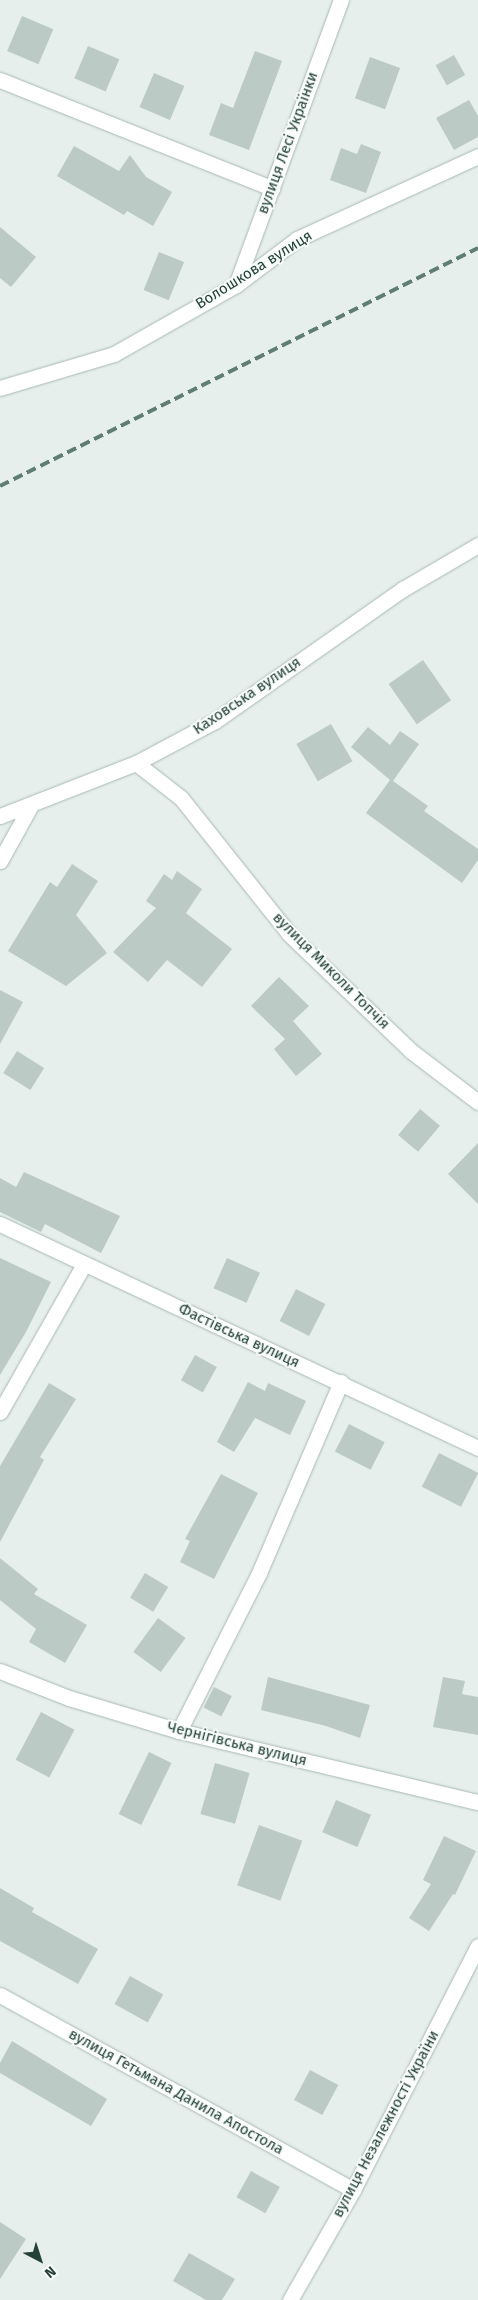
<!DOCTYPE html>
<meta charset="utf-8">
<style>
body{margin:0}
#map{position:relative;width:478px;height:2300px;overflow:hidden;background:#e6efeb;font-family:"Fira Sans",sans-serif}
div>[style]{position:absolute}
.building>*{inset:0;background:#bbcac4;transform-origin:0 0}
.roads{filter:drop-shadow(0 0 1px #a8b8b2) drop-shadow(0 0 1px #a8b8b2)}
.minor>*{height:15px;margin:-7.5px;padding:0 7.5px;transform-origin:7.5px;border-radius:7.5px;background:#fff}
.tertiary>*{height:15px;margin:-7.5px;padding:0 7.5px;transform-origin:7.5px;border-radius:7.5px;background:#fff}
.rail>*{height:4px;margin-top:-2px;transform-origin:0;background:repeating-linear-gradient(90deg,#5f7d75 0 10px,transparent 0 15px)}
span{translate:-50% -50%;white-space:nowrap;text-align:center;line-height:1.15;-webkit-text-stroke:4px #f7fbf9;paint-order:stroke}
.street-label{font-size:15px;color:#24423a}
.north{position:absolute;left:15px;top:2235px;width:50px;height:50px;-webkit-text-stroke:4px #f7fbf9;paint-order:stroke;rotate:140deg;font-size:14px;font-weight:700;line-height:20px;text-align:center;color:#24423a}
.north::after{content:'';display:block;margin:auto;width:18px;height:22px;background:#24423a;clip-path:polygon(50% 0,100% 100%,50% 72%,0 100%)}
</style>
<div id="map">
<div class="building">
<div style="left:22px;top:16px;width:34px;height:38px;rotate:23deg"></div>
<div style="left:88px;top:46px;width:34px;height:35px;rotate:23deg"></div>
<div style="clip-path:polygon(255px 51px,282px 61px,249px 150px,209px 135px,221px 103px,233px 108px)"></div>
<div style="left:454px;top:55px;width:23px;height:21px;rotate:61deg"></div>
<div style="left:370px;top:57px;width:32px;height:44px;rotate:20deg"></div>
<div style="left:154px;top:73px;width:33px;height:37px;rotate:23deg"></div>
<div style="clip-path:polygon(469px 100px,478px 116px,478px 137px,454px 150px,436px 118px)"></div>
<div style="clip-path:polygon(361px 144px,381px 152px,366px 193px,330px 180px,341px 148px,357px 154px)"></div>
<div style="clip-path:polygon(74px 146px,119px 171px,130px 155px,146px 177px,172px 192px,153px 226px,127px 211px,124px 215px,57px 176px)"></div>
<div style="clip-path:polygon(0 227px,36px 257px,11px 287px,0 278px)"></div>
<div style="left:159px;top:252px;width:27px;height:41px;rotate:22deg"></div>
<div style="left:423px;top:660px;width:49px;height:42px;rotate:55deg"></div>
<div style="left:331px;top:724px;width:43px;height:40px;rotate:60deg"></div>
<div style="clip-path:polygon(368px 727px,390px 745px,400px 731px,419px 744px,393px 781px,428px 806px,424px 811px,478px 849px,478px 860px,462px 883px,366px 813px,390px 780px,351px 747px)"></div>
<div style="clip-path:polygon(72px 864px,98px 881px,76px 915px,107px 953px,66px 986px,8px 951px,50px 882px,57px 887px)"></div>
<div style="clip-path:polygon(177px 871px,202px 889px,186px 913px,232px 949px,202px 987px,167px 960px,148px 982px,113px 952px,156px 908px,146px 901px,164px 874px,172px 880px)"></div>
<div style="clip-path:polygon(279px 977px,309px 1006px,293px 1021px,322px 1054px,296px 1076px,274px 1049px,285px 1039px,251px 1006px)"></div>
<div style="clip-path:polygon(0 990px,23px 1002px,0 1044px)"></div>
<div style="left:17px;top:1051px;width:32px;height:26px;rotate:32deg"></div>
<div style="left:420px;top:1109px;width:26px;height:34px;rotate:40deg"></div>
<div style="clip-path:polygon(478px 1143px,478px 1204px,448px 1174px)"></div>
<div style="clip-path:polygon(24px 1172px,120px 1216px,101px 1253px,45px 1224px,41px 1232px,0 1212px,0 1178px,16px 1187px)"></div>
<div style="clip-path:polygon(0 1258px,51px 1282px,26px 1332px,0 1375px)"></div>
<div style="left:227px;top:1258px;width:36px;height:33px;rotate:24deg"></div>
<div style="left:296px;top:1289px;width:33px;height:36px;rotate:27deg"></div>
<div style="left:195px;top:1355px;width:25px;height:29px;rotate:29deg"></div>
<div style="clip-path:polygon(248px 1382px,265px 1391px,268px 1383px,306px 1401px,290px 1435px,255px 1418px,234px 1452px,217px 1442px)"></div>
<div style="clip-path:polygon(49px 1383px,76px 1399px,40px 1457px,44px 1460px,0 1542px,0 1466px)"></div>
<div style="left:349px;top:1424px;width:40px;height:31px;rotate:27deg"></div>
<div style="left:439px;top:1453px;width:44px;height:38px;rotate:27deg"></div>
<div style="clip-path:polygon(221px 1474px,258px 1493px,214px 1579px,180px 1562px,190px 1541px,185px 1539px)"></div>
<div style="clip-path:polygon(0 1558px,38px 1589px,34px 1594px,87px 1625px,65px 1663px,29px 1642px,36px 1629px,0 1600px)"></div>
<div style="left:145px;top:1573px;width:27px;height:29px;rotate:31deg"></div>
<div style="left:158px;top:1618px;width:34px;height:42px;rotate:36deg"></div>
<div style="clip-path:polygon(268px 1677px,370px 1705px,360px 1738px,326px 1726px,261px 1710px)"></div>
<div style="clip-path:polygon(443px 1677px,465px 1681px,462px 1694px,478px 1697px,478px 1735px,433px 1727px)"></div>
<div style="left:214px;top:1687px;width:20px;height:23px;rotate:27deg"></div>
<div style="left:41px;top:1712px;width:38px;height:54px;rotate:28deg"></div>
<div style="left:149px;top:1752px;width:25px;height:69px;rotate:26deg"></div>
<div style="left:215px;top:1763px;width:36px;height:53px;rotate:16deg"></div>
<div style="left:336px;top:1800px;width:38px;height:35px;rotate:23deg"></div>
<div style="left:259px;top:1825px;width:46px;height:64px;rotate:20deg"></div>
<div style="clip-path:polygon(444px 1836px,476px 1851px,455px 1895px,453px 1894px,429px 1931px,409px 1918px,431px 1884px,423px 1880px)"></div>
<div style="clip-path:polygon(0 1888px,34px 1908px,32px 1912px,98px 1949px,78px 1984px,0 1941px)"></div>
<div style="left:130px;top:1976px;width:38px;height:32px;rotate:29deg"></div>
<div style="clip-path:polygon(12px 2041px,107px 2099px,91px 2126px,0 2073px,0 2063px)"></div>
<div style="left:310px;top:2070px;width:32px;height:34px;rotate:28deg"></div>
<div style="left:251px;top:2171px;width:33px;height:30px;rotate:29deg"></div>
<div style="clip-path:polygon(0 2222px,26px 2239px,0 2279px)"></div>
<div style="clip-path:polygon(189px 2253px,235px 2279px,222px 2300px,206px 2300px,173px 2281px)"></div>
</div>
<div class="roads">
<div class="minor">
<div style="left:0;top:80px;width:293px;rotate:21.7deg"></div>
<div style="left:236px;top:285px;width:304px;rotate:-69.8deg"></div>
<div style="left:0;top:388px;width:119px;rotate:-16.6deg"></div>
<div style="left:114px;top:354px;width:140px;rotate:-29.5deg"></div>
<div style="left:236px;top:285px;width:76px;rotate:-37deg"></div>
<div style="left:297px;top:239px;width:199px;rotate:-24.6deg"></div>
<div style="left:136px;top:763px;width:57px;rotate:37.9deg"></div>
<div style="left:181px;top:798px;width:174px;rotate:51.5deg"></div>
<div style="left:289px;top:934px;width:169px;rotate:43.8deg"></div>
<div style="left:411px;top:1051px;width:84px;rotate:37.3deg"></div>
<div style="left:0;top:816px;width:146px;rotate:-21.3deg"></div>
<div style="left:136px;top:763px;width:89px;rotate:-28deg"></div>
<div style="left:215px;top:721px;width:230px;rotate:-35.1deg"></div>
<div style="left:403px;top:589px;width:87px;rotate:-30.4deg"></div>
<div style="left:0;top:861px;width:64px;rotate:-61deg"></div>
<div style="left:0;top:1224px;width:528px;rotate:25.11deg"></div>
<div style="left:0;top:1412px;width:170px;rotate:-60.4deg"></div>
<div style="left:0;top:1671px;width:74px;rotate:21.4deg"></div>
<div style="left:69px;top:1698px;width:115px;rotate:16.7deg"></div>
<div style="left:179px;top:1731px;width:307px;rotate:13.4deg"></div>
<div style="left:179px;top:1731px;width:177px;rotate:-63.1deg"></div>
<div style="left:259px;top:1573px;width:208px;rotate:-66.8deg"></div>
<div style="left:0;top:1995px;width:403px;rotate:28.9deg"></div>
</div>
<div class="tertiary">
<div style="left:290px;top:2300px;width:127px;rotate:-60.2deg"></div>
<div style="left:353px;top:2190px;width:274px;rotate:-62.9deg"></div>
</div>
</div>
<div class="rail">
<div style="left:0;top:486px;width:534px;rotate:-26.47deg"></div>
</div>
<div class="street-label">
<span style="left:288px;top:143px;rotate:-70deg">вулиця Лесі Українки</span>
<span style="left:254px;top:270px;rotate:-32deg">Волошкова вулиця</span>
<span style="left:247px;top:696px;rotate:-34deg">Каховська вулиця</span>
<span style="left:331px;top:971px;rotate:45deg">вулиця Миколи Топчія</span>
<span style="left:239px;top:1336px;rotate:25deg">Фастівська вулиця</span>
<span style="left:237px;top:1744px;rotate:14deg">Чернігівська вулиця</span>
<span style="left:176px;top:2092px;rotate:29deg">вулиця Гетьмана Данила Апостола</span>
<span style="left:386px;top:2124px;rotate:-62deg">вулиця Незалежності України</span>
</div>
<div class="north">N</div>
</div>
